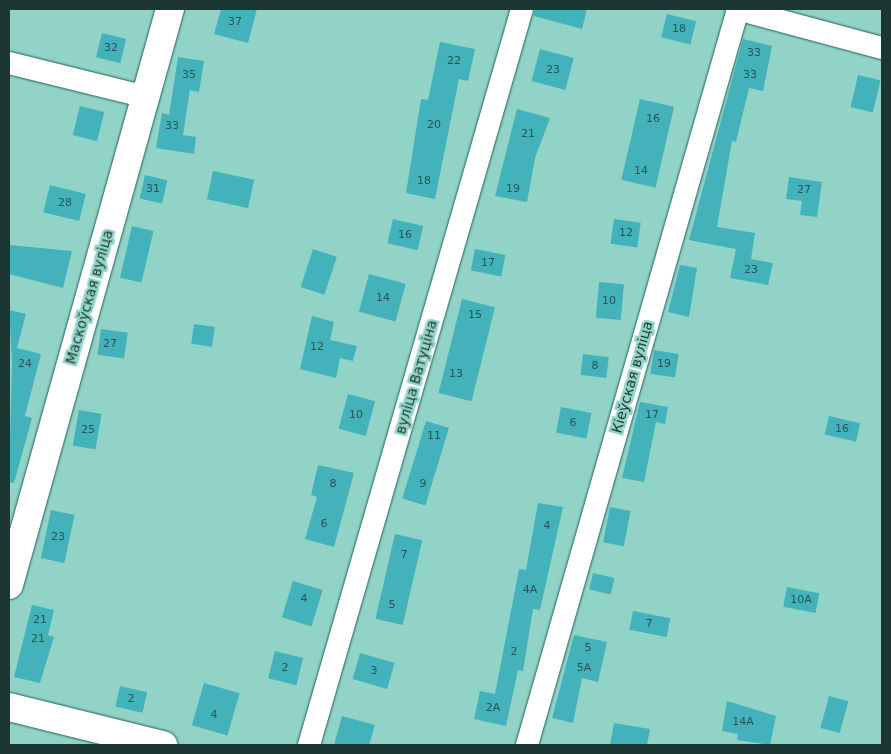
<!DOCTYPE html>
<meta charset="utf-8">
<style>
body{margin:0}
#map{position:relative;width:891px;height:754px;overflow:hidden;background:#92d3c8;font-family:"DejaVu Sans",sans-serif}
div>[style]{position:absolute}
.building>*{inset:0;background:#43b2bb;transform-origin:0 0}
.roads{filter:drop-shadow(0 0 1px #1f6259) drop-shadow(0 0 1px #1f6259)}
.street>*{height:22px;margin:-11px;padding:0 11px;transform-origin:11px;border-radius:11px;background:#fff}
.secondary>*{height:28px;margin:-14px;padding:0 14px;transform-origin:14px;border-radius:14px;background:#fff}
span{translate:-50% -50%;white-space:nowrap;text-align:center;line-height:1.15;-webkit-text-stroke:5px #92d3c8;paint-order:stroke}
.number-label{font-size:11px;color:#265655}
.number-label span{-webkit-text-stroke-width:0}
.street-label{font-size:14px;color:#1c3733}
.frame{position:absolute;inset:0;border:10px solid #1c3733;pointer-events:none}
</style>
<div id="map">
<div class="building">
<div style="clip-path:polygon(221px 9px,257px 9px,248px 43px,214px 34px)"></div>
<div style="clip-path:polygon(535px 9px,587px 9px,582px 29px,534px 16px)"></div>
<div style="left:667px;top:14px;width:30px;height:24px;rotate:14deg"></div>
<div style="left:102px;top:33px;width:25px;height:25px;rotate:14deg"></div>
<div style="clip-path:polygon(743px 39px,772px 46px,763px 91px,749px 88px,736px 142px,732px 141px,717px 227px,755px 233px,751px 259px,773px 263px,768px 285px,730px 278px,736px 249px,689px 240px)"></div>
<div style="clip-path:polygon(440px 42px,475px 49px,468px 81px,459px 79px,435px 199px,406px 193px,421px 99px,428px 100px)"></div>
<div style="left:540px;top:49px;width:35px;height:33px;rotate:15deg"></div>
<div style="clip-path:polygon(178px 57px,204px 61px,199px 92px,190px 90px,183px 135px,196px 137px,194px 154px,156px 148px,162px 113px,169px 115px)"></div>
<div style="left:858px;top:75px;width:23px;height:33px;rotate:13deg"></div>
<div style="left:640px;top:99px;width:35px;height:83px;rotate:13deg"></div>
<div style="left:80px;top:106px;width:25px;height:30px;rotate:14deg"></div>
<div style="clip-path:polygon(517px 109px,550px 118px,535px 158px,527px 202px,495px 196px)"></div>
<div style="left:213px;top:171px;width:42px;height:29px;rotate:12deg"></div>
<div style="left:145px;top:175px;width:23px;height:24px;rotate:13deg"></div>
<div style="clip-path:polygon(789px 177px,822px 182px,817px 217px,800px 215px,802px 201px,786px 199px)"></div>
<div style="left:50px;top:185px;width:37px;height:28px;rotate:14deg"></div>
<div style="left:393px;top:219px;width:31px;height:25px;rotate:13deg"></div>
<div style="left:614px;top:219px;width:27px;height:25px;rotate:8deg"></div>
<div style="left:132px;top:226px;width:22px;height:53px;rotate:13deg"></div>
<div style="clip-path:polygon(9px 245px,72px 251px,63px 288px,9px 274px)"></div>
<div style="left:313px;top:249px;width:25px;height:40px;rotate:18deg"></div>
<div style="left:475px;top:249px;width:31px;height:22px;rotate:11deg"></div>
<div style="clip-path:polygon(680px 265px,697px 268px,689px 317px,668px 312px)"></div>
<div style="left:369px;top:274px;width:38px;height:39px;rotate:15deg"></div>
<div style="left:599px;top:282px;width:25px;height:36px;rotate:5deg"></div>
<div style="left:462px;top:299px;width:34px;height:97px;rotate:14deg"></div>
<div style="clip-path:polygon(9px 310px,26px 314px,17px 348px,41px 354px,25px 416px,32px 418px,14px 483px,9px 482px,12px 361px)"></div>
<div style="clip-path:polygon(312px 316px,334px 322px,330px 340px,357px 346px,353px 361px,340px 358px,336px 378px,300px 369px)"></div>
<div style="left:194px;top:324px;width:21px;height:20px;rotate:8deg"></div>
<div style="left:101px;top:329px;width:27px;height:26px;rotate:8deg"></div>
<div style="left:654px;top:350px;width:25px;height:24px;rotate:9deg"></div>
<div style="left:583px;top:354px;width:26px;height:21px;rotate:7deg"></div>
<div style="left:348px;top:394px;width:28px;height:36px;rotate:15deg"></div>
<div style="clip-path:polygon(640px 402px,668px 407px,665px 424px,656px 422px,644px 482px,622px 478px)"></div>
<div style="left:561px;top:407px;width:31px;height:26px;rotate:11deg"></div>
<div style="left:79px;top:410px;width:23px;height:36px;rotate:10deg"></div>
<div style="left:829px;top:416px;width:32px;height:19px;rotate:13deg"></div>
<div style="left:426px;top:421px;width:24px;height:81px;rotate:17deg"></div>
<div style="clip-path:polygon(318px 465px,354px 473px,334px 547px,305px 539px,317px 497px,311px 495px)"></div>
<div style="clip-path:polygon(538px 503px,563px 507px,540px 610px,533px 609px,523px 671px,518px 670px,506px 726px,474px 719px,480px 691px,495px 694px,519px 569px,526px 570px)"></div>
<div style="left:610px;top:507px;width:21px;height:36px;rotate:11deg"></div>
<div style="left:51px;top:510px;width:24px;height:49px;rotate:12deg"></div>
<div style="left:395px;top:534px;width:28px;height:87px;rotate:13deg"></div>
<div style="left:593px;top:573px;width:22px;height:17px;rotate:13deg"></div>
<div style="left:293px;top:581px;width:31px;height:38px;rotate:17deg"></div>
<div style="left:787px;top:587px;width:33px;height:20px;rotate:11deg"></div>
<div style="clip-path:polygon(32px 605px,54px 610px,48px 635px,54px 637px,40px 683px,14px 677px)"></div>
<div style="left:633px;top:611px;width:38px;height:19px;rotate:11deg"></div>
<div style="clip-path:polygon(574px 635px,607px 642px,598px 682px,582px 678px,573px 723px,552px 718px)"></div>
<div style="left:275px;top:651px;width:29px;height:28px;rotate:14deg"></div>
<div style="left:360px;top:653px;width:36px;height:27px;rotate:16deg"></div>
<div style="left:204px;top:683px;width:37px;height:44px;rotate:16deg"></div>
<div style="left:120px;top:686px;width:28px;height:21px;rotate:13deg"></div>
<div style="left:829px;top:696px;width:20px;height:33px;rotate:15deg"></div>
<div style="clip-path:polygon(727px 701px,776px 716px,770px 745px,737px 740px,738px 734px,722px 731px)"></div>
<div style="clip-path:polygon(342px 716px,375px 725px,369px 745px,334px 745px)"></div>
<div style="clip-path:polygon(614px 723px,650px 729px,647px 745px,610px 745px)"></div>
</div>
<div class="roads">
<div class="street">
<div style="left:737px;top:9px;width:150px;rotate:15.1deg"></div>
<div style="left:9px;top:63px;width:141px;rotate:13.9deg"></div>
<div style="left:309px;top:745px;width:766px;rotate:-73.86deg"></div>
<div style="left:527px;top:745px;width:766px;rotate:-74deg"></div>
</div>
<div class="secondary">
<div style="left:9px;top:585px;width:598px;rotate:-74.38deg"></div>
<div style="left:9px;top:707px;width:159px;rotate:13.9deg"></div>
</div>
</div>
<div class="number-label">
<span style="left:235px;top:22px">37</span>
<span style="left:679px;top:29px">18</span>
<span style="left:111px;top:48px">32</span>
<span style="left:754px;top:53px">33</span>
<span style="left:454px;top:61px">22</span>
<span style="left:553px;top:70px">23</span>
<span style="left:189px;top:75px">35</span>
<span style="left:750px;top:75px">33</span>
<span style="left:653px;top:119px">16</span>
<span style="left:434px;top:125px">20</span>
<span style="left:172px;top:126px">33</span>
<span style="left:528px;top:134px">21</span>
<span style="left:641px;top:171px">14</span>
<span style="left:424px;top:181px">18</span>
<span style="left:153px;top:189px">31</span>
<span style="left:513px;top:189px">19</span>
<span style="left:804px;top:190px">27</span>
<span style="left:65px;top:203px">28</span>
<span style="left:626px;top:233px">12</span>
<span style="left:405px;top:235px">16</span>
<span style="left:488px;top:263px">17</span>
<span style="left:751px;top:270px">23</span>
<span style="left:383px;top:298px">14</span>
<span style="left:609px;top:301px">10</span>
<span style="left:475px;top:315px">15</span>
<span style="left:110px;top:344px">27</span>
<span style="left:317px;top:347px">12</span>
<span style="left:25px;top:364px">24</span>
<span style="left:664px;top:364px">19</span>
<span style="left:595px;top:366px">8</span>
<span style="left:456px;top:374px">13</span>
<span style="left:356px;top:415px">10</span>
<span style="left:652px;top:415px">17</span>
<span style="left:573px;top:423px">6</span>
<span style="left:842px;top:429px">16</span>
<span style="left:88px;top:430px">25</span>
<span style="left:434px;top:436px">11</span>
<span style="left:333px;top:484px">8</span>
<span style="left:423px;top:484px">9</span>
<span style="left:324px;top:524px">6</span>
<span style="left:547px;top:526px">4</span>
<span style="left:58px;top:537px">23</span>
<span style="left:404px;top:555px">7</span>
<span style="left:530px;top:590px">4А</span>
<span style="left:304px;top:599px">4</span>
<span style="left:801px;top:600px">10А</span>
<span style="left:392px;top:605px">5</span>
<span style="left:40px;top:620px">21</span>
<span style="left:649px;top:624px">7</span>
<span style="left:38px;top:639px">21</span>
<span style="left:588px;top:648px">5</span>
<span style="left:514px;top:652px">2</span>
<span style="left:285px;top:668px">2</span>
<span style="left:584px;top:668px">5А</span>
<span style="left:374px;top:671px">3</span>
<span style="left:131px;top:699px">2</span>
<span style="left:493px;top:708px">2А</span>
<span style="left:214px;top:715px">4</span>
<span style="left:743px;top:722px">14А</span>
</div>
<div class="street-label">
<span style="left:89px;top:297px;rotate:-74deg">Маскоўская вуліца</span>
<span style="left:416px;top:377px;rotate:-74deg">вуліца Ватуціна</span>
<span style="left:632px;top:377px;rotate:-74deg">Кіеўская вуліца</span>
</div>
<div class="frame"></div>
</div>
